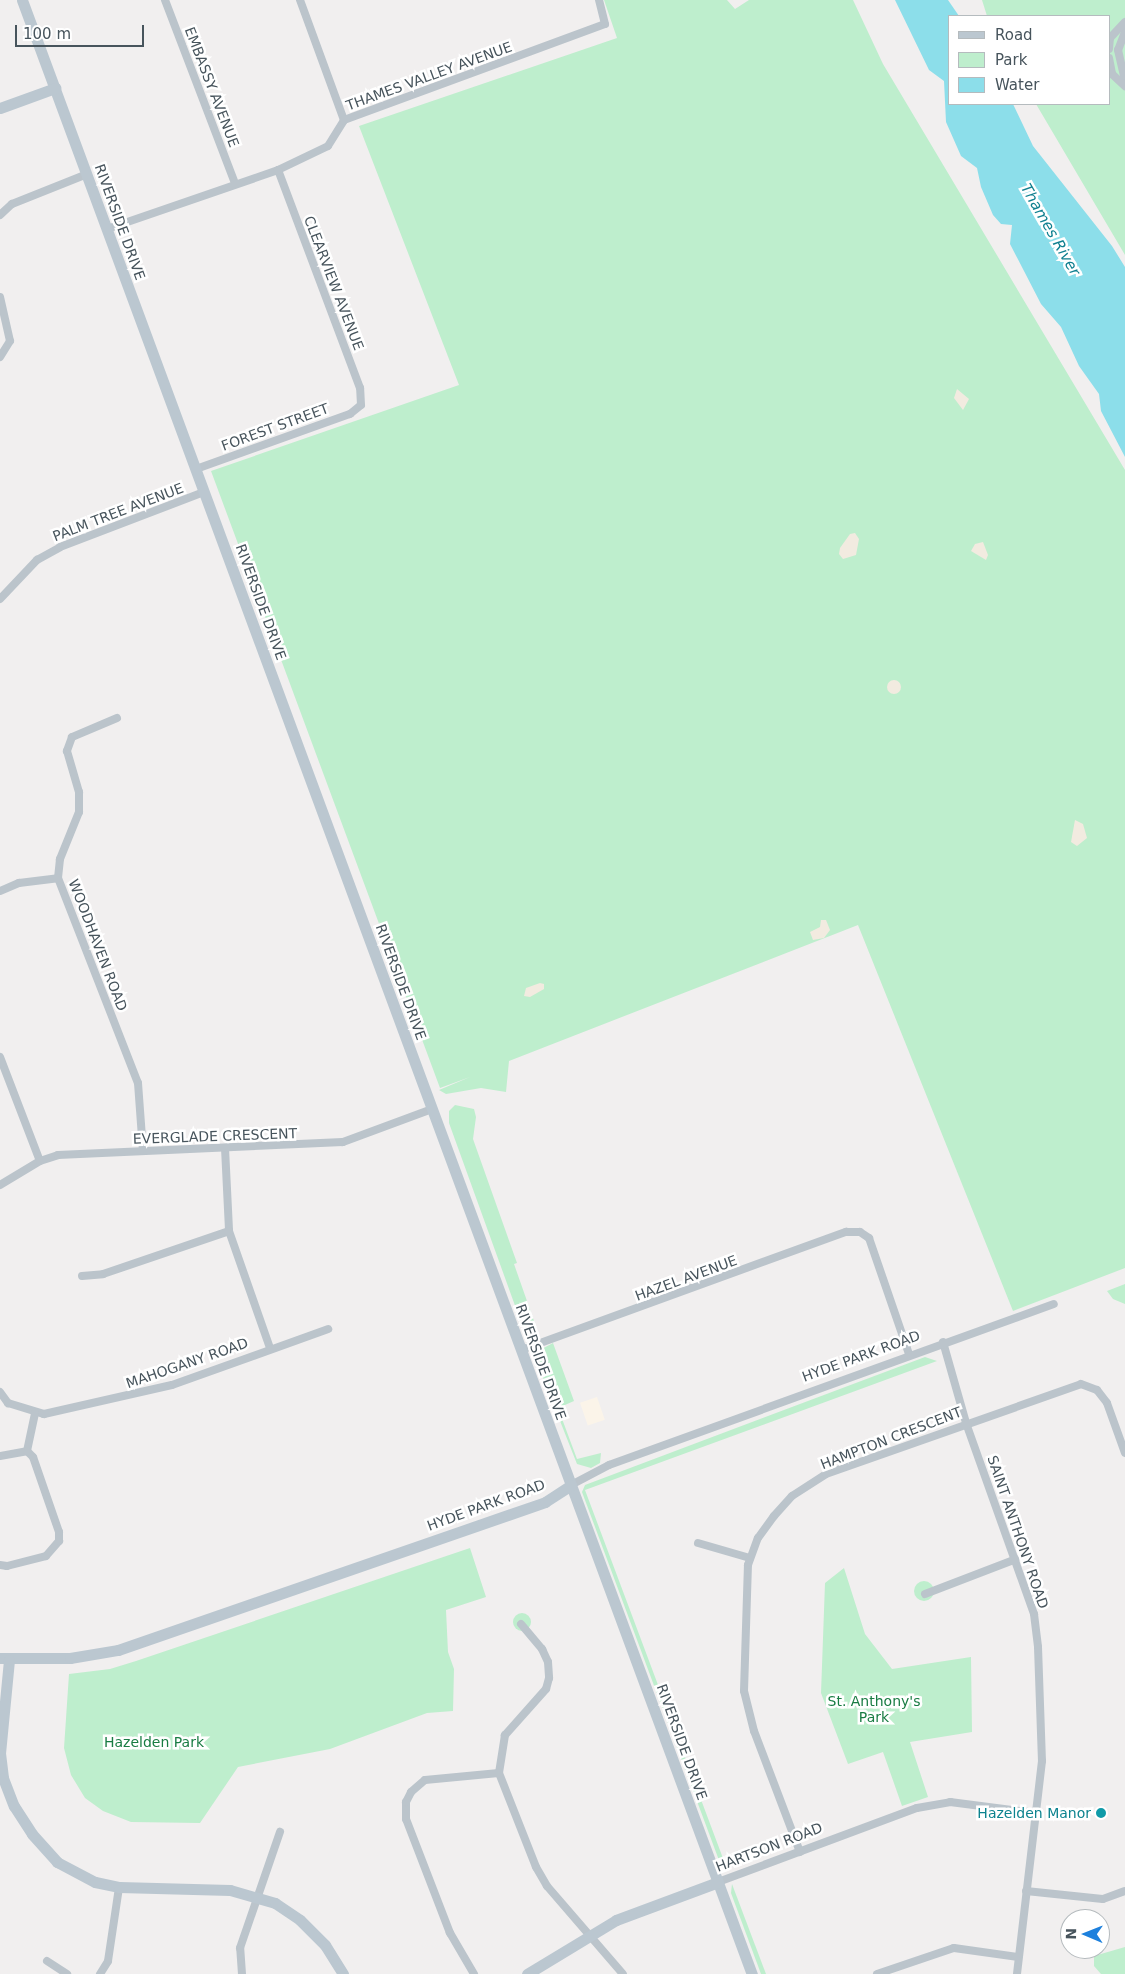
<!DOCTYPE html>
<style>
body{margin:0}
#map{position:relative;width:1125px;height:1974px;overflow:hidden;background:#f1efef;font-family:"DejaVu Sans",sans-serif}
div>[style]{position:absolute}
.commercial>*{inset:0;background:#fbf4e9;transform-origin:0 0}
.green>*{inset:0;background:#beeecd}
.round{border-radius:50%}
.sand>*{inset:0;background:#f2ebe0}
.water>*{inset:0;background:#8cdeea}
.street>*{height:8px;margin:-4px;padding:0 4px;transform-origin:4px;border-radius:4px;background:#bbc4cb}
.secondary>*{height:11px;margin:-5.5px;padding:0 5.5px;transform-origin:5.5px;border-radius:5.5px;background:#bbc7d0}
.dots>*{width:14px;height:14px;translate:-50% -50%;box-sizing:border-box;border:2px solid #fff;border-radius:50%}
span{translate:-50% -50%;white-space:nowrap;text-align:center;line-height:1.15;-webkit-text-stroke:5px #fff;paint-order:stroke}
.street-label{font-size:14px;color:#47545c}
.park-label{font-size:14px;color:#197c43}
.culture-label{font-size:14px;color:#0d838f}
.right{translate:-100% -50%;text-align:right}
.water-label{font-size:15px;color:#108090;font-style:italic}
.legend{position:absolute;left:948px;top:15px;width:162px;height:90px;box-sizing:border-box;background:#fff;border:1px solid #b5bbbe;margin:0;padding:6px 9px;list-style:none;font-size:15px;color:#47545c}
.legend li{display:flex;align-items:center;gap:10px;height:25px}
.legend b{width:25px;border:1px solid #b5bbbe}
.north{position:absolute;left:1060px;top:1909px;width:50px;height:50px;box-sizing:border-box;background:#fff;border:1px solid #b5bbbe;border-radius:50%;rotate:271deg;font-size:14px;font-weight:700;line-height:20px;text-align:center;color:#47545c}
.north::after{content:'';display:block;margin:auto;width:18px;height:22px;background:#1d80dd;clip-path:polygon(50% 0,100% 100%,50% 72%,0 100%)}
.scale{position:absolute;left:15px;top:25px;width:129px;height:22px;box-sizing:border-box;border:2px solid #47545c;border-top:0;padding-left:6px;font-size:15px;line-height:18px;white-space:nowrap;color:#47545c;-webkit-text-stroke:4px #fff;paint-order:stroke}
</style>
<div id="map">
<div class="commercial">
<div style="left:597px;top:1397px;width:24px;height:18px;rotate:71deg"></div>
</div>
<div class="green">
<div style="clip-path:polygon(604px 0,727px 0,735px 9px,749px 0,853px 0,883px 64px,1125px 470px,1125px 1268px,1013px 1311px,858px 925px,509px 1061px,506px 1092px,481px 1088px,446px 1094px,439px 1090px,470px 1077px,440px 1088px,211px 471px,459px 385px,359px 126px,617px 38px)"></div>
<div style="clip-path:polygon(982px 0,1125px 0,1125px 255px,1036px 104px,1109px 104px,1109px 16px,987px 16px)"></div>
<div style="clip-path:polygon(455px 1105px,474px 1109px,476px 1117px,473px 1139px,517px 1263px,514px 1264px,540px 1338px,533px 1340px,526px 1336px,449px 1123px,449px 1111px)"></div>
<div style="clip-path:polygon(1125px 1284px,1125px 1304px,1113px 1299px,1107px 1291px)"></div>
<div style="clip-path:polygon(553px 1343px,574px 1401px,558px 1408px,577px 1459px,601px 1453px,600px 1463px,591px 1468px,577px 1464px,536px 1360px,536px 1352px)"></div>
<div style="clip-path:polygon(925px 1357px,937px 1361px,585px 1490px,727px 1869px,720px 1863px,582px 1492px,585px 1485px)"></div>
<div style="clip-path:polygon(470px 1548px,486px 1597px,446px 1610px,448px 1652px,454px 1669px,453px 1711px,427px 1713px,330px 1749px,238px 1767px,200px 1823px,131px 1822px,103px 1811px,85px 1798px,71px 1775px,64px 1748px,69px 1674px,110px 1669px,136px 1661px)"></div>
<div style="clip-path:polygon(844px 1568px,865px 1634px,892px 1669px,971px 1657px,972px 1732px,910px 1742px,928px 1797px,902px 1806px,883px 1752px,848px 1764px,821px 1693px,825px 1583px)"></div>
<div class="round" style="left:914px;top:1581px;width:20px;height:20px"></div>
<div class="round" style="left:513px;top:1613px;width:18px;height:18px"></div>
<div style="clip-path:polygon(732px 1884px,766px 1974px,761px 1974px,731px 1893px)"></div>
<div style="clip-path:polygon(1125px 1947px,1125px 1974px,1101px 1974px,1094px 1966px,1094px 1956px)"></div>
</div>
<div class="sand">
<div style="clip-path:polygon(957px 389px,969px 399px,963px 410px,954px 398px)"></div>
<div style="clip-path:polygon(855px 533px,859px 539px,856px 555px,843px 559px,839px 554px,840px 548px,850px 534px)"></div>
<div style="clip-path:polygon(983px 542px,988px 555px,986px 560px,971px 551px,975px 544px)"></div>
<div class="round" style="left:887px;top:680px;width:14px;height:14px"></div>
<div style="clip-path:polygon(1075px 820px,1083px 824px,1087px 838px,1077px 846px,1071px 842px)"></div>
<div style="clip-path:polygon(821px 920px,826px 920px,830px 930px,824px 938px,813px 940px,810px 932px,820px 927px)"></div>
<div style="clip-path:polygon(540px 983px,544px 984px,544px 989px,530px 997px,524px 996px,526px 988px)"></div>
</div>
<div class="water">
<div style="clip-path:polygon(895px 0,948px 0,959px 16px,949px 16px,949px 104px,1013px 104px,1033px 146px,1112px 246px,1125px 267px,1125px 457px,1101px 411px,1099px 394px,1079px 366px,1061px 327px,1041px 304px,1010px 244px,1012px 225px,1001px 224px,993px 215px,981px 187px,977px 168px,961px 156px,946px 122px,944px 81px,929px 70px)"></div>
</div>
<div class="street">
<div style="left:165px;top:0;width:196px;rotate:69.1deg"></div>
<div style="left:300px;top:0;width:128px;rotate:69.9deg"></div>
<div style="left:1125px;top:32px;width:19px;rotate:111deg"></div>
<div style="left:1118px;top:50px;width:32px;rotate:77deg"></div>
<div style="left:1109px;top:49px;width:11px;rotate:-85deg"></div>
<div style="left:1110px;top:38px;width:22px;rotate:-47deg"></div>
<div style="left:1109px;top:58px;width:16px;rotate:79deg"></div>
<div style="left:1112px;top:74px;width:18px;rotate:43deg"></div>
<div style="left:0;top:215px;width:16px;rotate:-43deg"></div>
<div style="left:12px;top:204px;width:81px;rotate:-21.8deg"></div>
<div style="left:107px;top:229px;width:181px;rotate:-19deg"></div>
<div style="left:278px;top:170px;width:55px;rotate:-25.6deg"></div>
<div style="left:328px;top:146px;width:31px;rotate:-58deg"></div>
<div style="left:344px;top:120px;width:278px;rotate:-20.2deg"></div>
<div style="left:605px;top:24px;width:25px;rotate:-104deg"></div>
<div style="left:0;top:297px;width:45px;rotate:77.2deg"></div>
<div style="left:10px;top:341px;width:19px;rotate:122deg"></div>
<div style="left:196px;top:469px;width:164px;rotate:-19.7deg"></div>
<div style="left:350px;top:414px;width:14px;rotate:-39deg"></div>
<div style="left:361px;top:405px;width:17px;rotate:-93deg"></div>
<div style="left:360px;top:388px;width:233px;rotate:-110.6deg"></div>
<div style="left:0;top:599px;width:54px;rotate:-46.5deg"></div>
<div style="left:37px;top:560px;width:26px;rotate:-29deg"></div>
<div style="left:60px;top:547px;width:154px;rotate:-20.9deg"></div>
<div style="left:117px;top:718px;width:49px;rotate:157.1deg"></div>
<div style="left:72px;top:737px;width:15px;rotate:110deg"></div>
<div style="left:67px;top:751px;width:43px;rotate:73.7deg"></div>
<div style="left:79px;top:792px;width:20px;rotate:90deg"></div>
<div style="left:79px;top:812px;width:51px;rotate:112deg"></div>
<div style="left:60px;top:859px;width:19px;rotate:96deg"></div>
<div style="left:58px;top:878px;width:220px;rotate:68.7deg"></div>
<div style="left:138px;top:1083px;width:68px;rotate:85.8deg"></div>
<div style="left:0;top:891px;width:21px;rotate:-23deg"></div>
<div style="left:19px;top:883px;width:39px;rotate:-7deg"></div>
<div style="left:0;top:1057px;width:111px;rotate:69deg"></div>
<div style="left:225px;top:1148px;width:83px;rotate:87.2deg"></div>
<div style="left:229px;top:1231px;width:124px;rotate:70.7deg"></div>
<div style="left:0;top:1185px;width:47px;rotate:-31deg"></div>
<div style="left:40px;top:1161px;width:19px;rotate:-18deg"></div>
<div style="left:58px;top:1155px;width:285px;rotate:-2.6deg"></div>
<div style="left:343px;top:1142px;width:95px;rotate:-20.3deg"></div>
<div style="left:82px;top:1276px;width:21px;rotate:-5deg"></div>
<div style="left:103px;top:1274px;width:133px;rotate:-18.8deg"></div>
<div style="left:943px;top:1342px;width:84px;rotate:74.1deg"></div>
<div style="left:966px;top:1423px;width:203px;rotate:70.4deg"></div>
<div style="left:1034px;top:1614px;width:33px;rotate:83deg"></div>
<div style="left:1038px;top:1647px;width:114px;rotate:88deg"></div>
<div style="left:1042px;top:1761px;width:214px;rotate:96.7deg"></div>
<div style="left:521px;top:1350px;width:346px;rotate:-20deg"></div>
<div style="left:846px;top:1232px;width:14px"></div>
<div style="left:860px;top:1232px;width:11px;rotate:34deg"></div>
<div style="left:869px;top:1238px;width:123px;rotate:71deg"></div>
<div style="left:0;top:1392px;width:14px;rotate:54deg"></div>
<div style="left:8px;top:1403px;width:38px;rotate:17deg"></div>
<div style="left:44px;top:1414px;width:131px;rotate:-12.8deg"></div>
<div style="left:172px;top:1385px;width:166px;rotate:-19.7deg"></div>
<div style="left:27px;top:1451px;width:38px;rotate:-78deg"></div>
<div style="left:0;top:1456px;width:27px;rotate:-10deg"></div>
<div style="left:571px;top:1485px;width:43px;rotate:-27.8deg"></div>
<div style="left:609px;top:1465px;width:473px;rotate:-19.9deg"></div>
<div style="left:698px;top:1543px;width:54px;rotate:16.1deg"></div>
<div style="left:0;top:1565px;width:7px;rotate:8deg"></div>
<div style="left:7px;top:1566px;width:40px;rotate:-14.4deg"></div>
<div style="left:46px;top:1556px;width:20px;rotate:-49deg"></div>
<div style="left:59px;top:1541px;width:9px;rotate:-90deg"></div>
<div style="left:59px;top:1532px;width:79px;rotate:-109.1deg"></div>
<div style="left:33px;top:1457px;width:8px;rotate:-135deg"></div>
<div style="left:925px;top:1594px;width:97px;rotate:-21deg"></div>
<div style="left:521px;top:1624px;width:33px;rotate:50deg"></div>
<div style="left:542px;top:1649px;width:14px;rotate:65deg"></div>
<div style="left:548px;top:1662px;width:16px;rotate:86deg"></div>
<div style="left:549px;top:1678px;width:11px;rotate:105deg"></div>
<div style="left:546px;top:1689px;width:62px;rotate:131.7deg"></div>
<div style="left:505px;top:1735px;width:38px;rotate:99deg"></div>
<div style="left:499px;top:1773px;width:101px;rotate:68.5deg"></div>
<div style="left:536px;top:1867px;width:22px;rotate:60deg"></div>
<div style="left:547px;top:1886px;width:116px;rotate:49.2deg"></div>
<div style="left:800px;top:1852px;width:129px;rotate:-110.8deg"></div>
<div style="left:754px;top:1731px;width:41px;rotate:-104deg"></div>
<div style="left:744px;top:1691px;width:126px;rotate:-88.2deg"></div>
<div style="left:748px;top:1565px;width:29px;rotate:-70deg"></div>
<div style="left:758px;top:1538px;width:27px;rotate:-54deg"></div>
<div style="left:774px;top:1516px;width:27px;rotate:-48deg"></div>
<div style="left:792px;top:1496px;width:40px;rotate:-32.9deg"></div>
<div style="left:826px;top:1474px;width:270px;rotate:-19.4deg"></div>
<div style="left:1081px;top:1384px;width:17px;rotate:21deg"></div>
<div style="left:1097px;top:1390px;width:16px;rotate:52deg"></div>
<div style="left:1107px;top:1403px;width:53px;rotate:70.2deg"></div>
<div style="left:718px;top:1882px;width:212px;rotate:-20.4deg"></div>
<div style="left:917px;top:1808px;width:34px;rotate:-10deg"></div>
<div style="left:950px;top:1802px;width:87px;rotate:7.3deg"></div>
<div style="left:1026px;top:1891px;width:77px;rotate:5.9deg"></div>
<div style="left:1103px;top:1899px;width:23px;rotate:-20deg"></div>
<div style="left:47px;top:1961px;width:24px;rotate:33deg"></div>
<div style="left:100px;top:1974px;width:15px;rotate:-58deg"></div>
<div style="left:108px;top:1961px;width:75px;rotate:-81.5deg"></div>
<div style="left:242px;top:1974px;width:26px;rotate:-94deg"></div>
<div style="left:240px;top:1948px;width:123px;rotate:-71deg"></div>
<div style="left:474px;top:1974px;width:48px;rotate:-120.3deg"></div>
<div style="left:450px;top:1933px;width:122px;rotate:-111.1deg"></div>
<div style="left:406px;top:1819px;width:17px;rotate:-90deg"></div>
<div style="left:406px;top:1802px;width:11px;rotate:-63deg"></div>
<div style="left:411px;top:1792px;width:18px;rotate:-41deg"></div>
<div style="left:425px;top:1780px;width:74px;rotate:-5.4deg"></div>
<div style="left:877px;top:1974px;width:81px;rotate:-18.7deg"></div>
<div style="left:954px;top:1948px;width:65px;rotate:8deg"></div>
</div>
<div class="secondary">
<div style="left:22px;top:0;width:2105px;rotate:69.71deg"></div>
<div style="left:0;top:108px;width:59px;rotate:-20deg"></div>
<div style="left:0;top:1658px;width:70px"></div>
<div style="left:70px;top:1658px;width:49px;rotate:-9.5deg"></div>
<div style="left:118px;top:1650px;width:452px;rotate:-19.1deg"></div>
<div style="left:545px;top:1502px;width:31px;rotate:-33deg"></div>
<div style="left:9px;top:1660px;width:93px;rotate:95.5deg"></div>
<div style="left:0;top:1753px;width:25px;rotate:83deg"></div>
<div style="left:3px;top:1778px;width:30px;rotate:69deg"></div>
<div style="left:14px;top:1806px;width:33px;rotate:57deg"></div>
<div style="left:32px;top:1834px;width:38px;rotate:48deg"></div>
<div style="left:57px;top:1862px;width:43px;rotate:27.8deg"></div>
<div style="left:95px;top:1882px;width:25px;rotate:12deg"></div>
<div style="left:119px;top:1887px;width:111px;rotate:1.5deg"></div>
<div style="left:230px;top:1890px;width:47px;rotate:16.1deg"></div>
<div style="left:275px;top:1903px;width:30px;rotate:34deg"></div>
<div style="left:300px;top:1920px;width:35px;rotate:45deg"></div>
<div style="left:325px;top:1945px;width:34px;rotate:58deg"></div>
<div style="left:527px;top:1974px;width:104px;rotate:-31.2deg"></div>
<div style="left:616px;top:1920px;width:109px;rotate:-20.4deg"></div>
</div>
<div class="dots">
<div style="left:1101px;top:1813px;background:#0f9aa8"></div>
</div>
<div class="street-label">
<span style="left:429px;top:76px;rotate:-20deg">THAMES VALLEY AVENUE</span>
<span style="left:212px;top:87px;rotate:69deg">EMBASSY AVENUE</span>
<span style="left:120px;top:222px;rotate:70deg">RIVERSIDE DRIVE</span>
<span style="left:334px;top:283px;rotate:69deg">CLEARVIEW AVENUE</span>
<span style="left:275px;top:427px;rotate:-20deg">FOREST STREET</span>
<span style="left:118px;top:512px;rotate:-21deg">PALM TREE AVENUE</span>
<span style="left:261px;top:602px;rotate:70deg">RIVERSIDE DRIVE</span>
<span style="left:98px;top:945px;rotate:69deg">WOODHAVEN ROAD</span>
<span style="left:401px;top:982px;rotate:70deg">RIVERSIDE DRIVE</span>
<span style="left:215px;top:1136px;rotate:-2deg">EVERGLADE CRESCENT</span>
<span style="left:686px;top:1278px;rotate:-20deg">HAZEL AVENUE</span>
<span style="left:861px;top:1356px;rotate:-20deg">HYDE PARK ROAD</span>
<span style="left:541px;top:1362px;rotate:70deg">RIVERSIDE DRIVE</span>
<span style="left:187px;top:1363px;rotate:-19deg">MAHOGANY ROAD</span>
<span style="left:891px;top:1438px;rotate:-21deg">HAMPTON CRESCENT</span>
<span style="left:486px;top:1505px;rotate:-20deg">HYDE PARK ROAD</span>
<span style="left:1018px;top:1532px;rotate:71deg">SAINT ANTHONY ROAD</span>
<span style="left:682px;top:1742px;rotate:70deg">RIVERSIDE DRIVE</span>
<span style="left:769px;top:1847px;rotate:-21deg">HARTSON ROAD</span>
</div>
<div class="park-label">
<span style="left:874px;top:1709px">St. Anthony's<br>Park</span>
<span style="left:154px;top:1742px">Hazelden Park</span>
</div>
<div class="culture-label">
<span class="right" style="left:1091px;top:1813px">Hazelden Manor</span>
</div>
<div class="water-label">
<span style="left:1050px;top:230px;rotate:60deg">Thames River</span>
</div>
<ul class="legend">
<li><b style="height:6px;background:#bbc7d0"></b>Road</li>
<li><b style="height:14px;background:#beeecd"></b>Park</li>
<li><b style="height:14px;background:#8cdeea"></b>Water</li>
</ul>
<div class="north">N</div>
<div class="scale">100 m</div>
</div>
